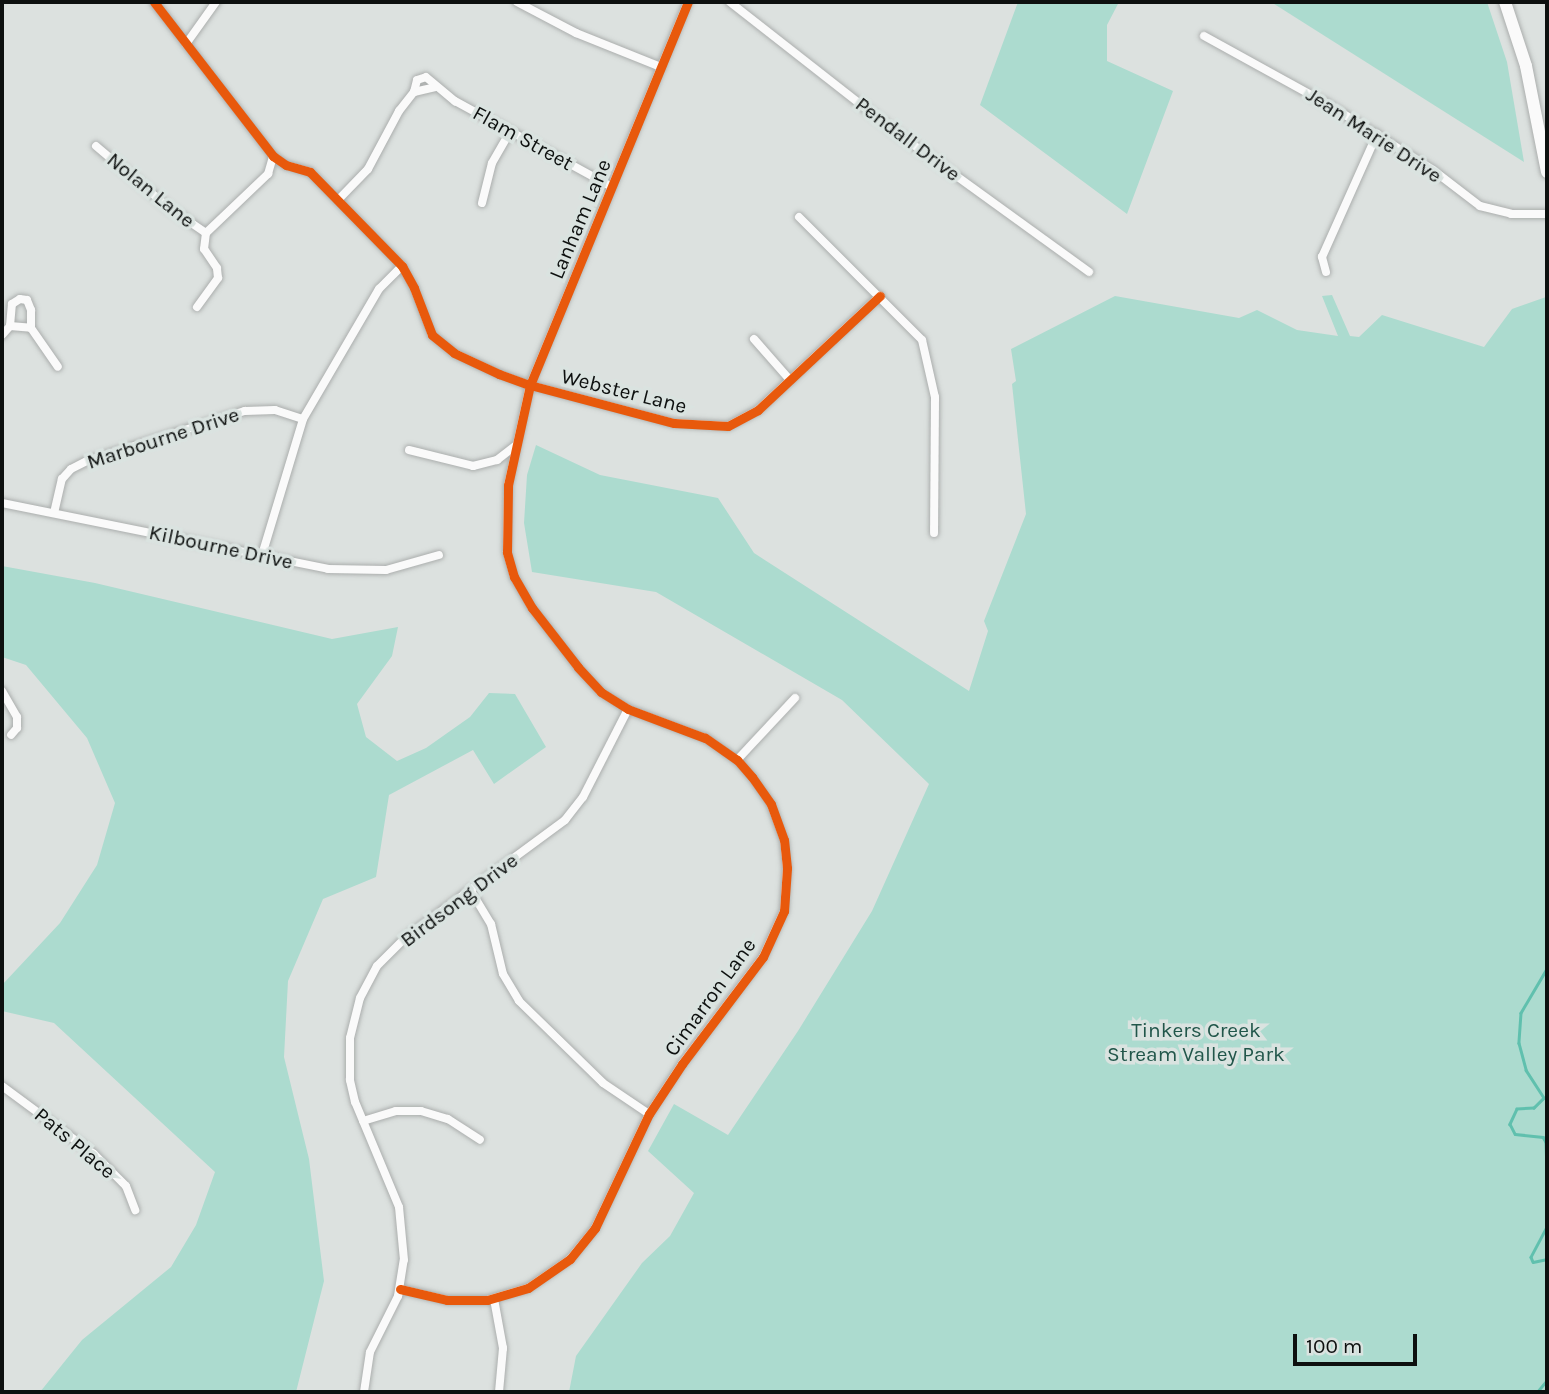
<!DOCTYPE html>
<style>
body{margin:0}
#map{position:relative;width:1549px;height:1394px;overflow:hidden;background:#dce1df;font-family:Karla,sans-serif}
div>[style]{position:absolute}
.green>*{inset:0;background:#acdbcf}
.stream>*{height:2.5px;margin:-1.25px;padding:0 1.25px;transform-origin:1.25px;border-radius:1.25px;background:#60c0ae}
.roads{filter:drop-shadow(0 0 2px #abaead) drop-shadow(0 0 2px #abaead)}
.minor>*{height:8px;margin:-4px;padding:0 4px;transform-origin:4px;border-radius:4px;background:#fafafa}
.secondary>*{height:12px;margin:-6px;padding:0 6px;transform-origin:6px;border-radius:6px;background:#fafafa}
.cycleway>*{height:9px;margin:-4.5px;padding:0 4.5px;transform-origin:4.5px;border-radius:4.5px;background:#e8590c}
span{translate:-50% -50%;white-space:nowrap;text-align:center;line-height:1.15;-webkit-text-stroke:7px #dae3e0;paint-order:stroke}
.street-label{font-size:21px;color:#0d100f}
.park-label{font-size:21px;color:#21564a}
.frame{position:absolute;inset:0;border:4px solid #0d100f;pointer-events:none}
.scale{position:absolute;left:1293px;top:1334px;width:124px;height:32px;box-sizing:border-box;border:4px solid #0d100f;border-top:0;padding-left:9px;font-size:21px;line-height:24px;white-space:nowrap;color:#0d100f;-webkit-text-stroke:5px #dae3e0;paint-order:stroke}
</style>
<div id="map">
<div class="green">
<div style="clip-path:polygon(1018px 2px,1119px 2px,1107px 25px,1107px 61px,1173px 91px,1127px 214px,980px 105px)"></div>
<div style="clip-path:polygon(1271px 2px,1487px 2px,1507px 62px,1524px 162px)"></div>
<div style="clip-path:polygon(1332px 295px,1350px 336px,1359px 337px,1382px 315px,1484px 347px,1512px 309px,1546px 297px,1547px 1392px,569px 1392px,576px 1356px,642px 1263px,670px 1236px,694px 1193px,648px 1151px,674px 1104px,728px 1135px,798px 1031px,872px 911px,929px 784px,842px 700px,656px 592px,532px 572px,524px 523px,527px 475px,536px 445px,600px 475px,718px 498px,754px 553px,969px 691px,988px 631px,984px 621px,1026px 514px,1012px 384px,1016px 381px,1011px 349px,1115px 296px,1239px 318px,1257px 310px,1297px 330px,1338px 336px,1322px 296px)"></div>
<div style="clip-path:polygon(2px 566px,95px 583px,332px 639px,398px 627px,392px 656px,357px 704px,366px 737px,397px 761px,426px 748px,470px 717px,489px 693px,515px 694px,546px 747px,494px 784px,473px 750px,389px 795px,376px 877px,323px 899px,288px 981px,284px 1057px,309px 1159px,324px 1281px,296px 1392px,40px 1392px,82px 1340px,171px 1267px,196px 1225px,215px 1172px,54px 1023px,2px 1011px,2px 985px,60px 923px,97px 865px,115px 803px,87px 738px,26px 665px,2px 657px)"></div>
</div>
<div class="stream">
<div style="left:1547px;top:969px;width:51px;rotate:120.6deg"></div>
<div style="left:1521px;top:1013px;width:30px;rotate:94deg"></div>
<div style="left:1519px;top:1043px;width:28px;rotate:75deg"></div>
<div style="left:1526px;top:1070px;width:33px;rotate:57deg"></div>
<div style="left:1544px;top:1098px;width:14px;rotate:135deg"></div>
<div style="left:1534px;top:1108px;width:17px;rotate:177deg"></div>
<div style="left:1517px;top:1109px;width:17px;rotate:115deg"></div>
<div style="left:1510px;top:1124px;width:11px;rotate:63deg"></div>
<div style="left:1515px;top:1134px;width:28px;rotate:6deg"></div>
<div style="left:1543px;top:1137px;width:6px;rotate:59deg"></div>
<div style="left:1546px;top:1142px;width:28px;rotate:88deg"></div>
<div style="left:1547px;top:1227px;width:34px;rotate:118deg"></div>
<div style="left:1531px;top:1257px;width:5px;rotate:68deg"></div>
<div style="left:1533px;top:1262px;width:14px;rotate:-12deg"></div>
<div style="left:1537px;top:1392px;width:16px;rotate:-50deg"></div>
</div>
<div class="roads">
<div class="minor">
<div style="left:154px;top:2px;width:195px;rotate:52.3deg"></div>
<div style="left:273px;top:156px;width:16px;rotate:35deg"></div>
<div style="left:286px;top:165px;width:25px;rotate:16deg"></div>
<div style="left:310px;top:172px;width:132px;rotate:45.6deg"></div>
<div style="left:402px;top:266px;width:25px;rotate:61deg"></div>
<div style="left:414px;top:288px;width:50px;rotate:69deg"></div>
<div style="left:432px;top:335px;width:28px;rotate:39deg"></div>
<div style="left:454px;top:353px;width:50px;rotate:25deg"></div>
<div style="left:499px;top:374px;width:33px;rotate:20deg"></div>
<div style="left:530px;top:385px;width:149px;rotate:14.8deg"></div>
<div style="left:674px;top:423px;width:54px;rotate:3.2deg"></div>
<div style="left:728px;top:426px;width:34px;rotate:-28deg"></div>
<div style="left:758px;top:410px;width:167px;rotate:-43.1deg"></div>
<div style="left:517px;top:2px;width:67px;rotate:27.7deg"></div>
<div style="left:576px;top:33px;width:92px;rotate:21.8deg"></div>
<div style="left:730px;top:2px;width:207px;rotate:38.1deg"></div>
<div style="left:893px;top:130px;width:242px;rotate:35.9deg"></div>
<div style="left:1204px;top:36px;width:139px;rotate:28.8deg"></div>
<div style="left:1326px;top:103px;width:126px;rotate:32.1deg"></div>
<div style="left:1433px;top:170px;width:59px;rotate:37.5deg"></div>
<div style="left:1480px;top:206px;width:32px;rotate:14deg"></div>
<div style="left:1511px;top:214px;width:36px"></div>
<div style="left:186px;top:44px;width:52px;rotate:-54.5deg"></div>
<div style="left:414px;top:92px;width:12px;rotate:-76deg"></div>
<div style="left:417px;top:80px;width:9px;rotate:-18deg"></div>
<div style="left:426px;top:77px;width:38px;rotate:40deg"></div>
<div style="left:455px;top:101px;width:179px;rotate:28.7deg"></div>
<div style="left:96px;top:146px;width:94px;rotate:40.3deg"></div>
<div style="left:168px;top:207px;width:46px;rotate:34.4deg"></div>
<div style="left:338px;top:200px;width:43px;rotate:-45.9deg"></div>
<div style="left:368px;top:169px;width:66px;rotate:-61.9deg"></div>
<div style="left:399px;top:111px;width:24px;rotate:-52deg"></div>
<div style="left:414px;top:92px;width:23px;rotate:-13deg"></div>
<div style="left:482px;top:203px;width:41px;rotate:-76deg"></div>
<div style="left:492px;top:163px;width:36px;rotate:-60deg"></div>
<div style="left:799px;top:217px;width:174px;rotate:45deg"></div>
<div style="left:922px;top:340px;width:58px;rotate:77.2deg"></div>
<div style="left:935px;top:397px;width:136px;rotate:90.4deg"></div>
<div style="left:1326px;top:272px;width:16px;rotate:-105deg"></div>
<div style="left:1322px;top:257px;width:135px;rotate:-65.9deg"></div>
<div style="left:197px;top:307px;width:36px;rotate:-54deg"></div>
<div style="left:218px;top:278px;width:10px;rotate:-96deg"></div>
<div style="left:217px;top:268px;width:23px;rotate:-124deg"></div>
<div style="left:204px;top:249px;width:16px;rotate:-83deg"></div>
<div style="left:206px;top:233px;width:86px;rotate:-43.6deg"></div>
<div style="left:268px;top:174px;width:19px;rotate:-74deg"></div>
<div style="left:10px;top:326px;width:22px;rotate:-85deg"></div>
<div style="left:12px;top:304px;width:9px;rotate:-32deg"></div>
<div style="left:20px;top:299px;width:7px;rotate:8deg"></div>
<div style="left:27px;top:300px;width:11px;rotate:68deg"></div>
<div style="left:31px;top:310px;width:18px;rotate:90deg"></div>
<div style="left:31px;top:328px;width:47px;rotate:55.3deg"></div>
<div style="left:2px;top:335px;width:12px;rotate:-48deg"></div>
<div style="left:10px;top:326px;width:21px;rotate:5deg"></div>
<div style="left:754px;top:339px;width:55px;rotate:48.7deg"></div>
<div style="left:409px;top:450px;width:66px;rotate:14deg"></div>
<div style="left:473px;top:466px;width:25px;rotate:-14deg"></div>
<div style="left:497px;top:460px;width:23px;rotate:-38deg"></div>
<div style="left:2px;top:503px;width:333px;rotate:11.4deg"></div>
<div style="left:328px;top:569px;width:58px;rotate:1deg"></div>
<div style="left:386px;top:570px;width:55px;rotate:-15.8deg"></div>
<div style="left:54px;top:513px;width:35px;rotate:-77deg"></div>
<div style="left:62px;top:479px;width:13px;rotate:-48deg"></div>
<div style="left:71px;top:469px;width:18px;rotate:-27deg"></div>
<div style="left:87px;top:461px;width:166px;rotate:-17.6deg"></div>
<div style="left:245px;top:411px;width:30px;rotate:-2deg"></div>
<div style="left:275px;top:410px;width:29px;rotate:18deg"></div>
<div style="left:262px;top:555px;width:142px;rotate:-73.2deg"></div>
<div style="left:303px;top:419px;width:151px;rotate:-59.7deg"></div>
<div style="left:379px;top:289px;width:33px;rotate:-45deg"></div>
<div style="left:2px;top:691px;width:30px;rotate:60deg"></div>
<div style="left:17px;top:717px;width:11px;rotate:90deg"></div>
<div style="left:17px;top:728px;width:9px;rotate:131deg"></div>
<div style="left:737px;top:760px;width:85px;rotate:-46.9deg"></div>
<div style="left:471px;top:891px;width:39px;rotate:59deg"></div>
<div style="left:491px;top:924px;width:51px;rotate:76.5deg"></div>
<div style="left:503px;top:974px;width:31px;rotate:59deg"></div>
<div style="left:519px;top:1001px;width:117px;rotate:44.3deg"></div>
<div style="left:603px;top:1083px;width:55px;rotate:34deg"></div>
<div style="left:2px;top:1086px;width:114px;rotate:36.5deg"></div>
<div style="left:94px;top:1154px;width:45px;rotate:45deg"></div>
<div style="left:126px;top:1186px;width:26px;rotate:69deg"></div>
<div style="left:363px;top:1121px;width:34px;rotate:-17deg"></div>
<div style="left:396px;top:1111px;width:25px"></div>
<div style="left:421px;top:1111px;width:28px;rotate:17deg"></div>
<div style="left:448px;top:1119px;width:38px;rotate:33deg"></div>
<div style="left:400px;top:1289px;width:48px;rotate:13.2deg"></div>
<div style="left:447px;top:1300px;width:40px"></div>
<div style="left:487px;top:1300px;width:43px;rotate:-16.3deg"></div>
<div style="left:528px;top:1288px;width:51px;rotate:-34.6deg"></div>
<div style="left:570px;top:1259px;width:40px;rotate:-51deg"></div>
<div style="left:595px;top:1228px;width:126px;rotate:-64.7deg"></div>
<div style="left:649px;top:1114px;width:60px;rotate:-56.6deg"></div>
<div style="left:682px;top:1064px;width:134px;rotate:-52.9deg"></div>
<div style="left:763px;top:957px;width:51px;rotate:-65.5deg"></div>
<div style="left:784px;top:911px;width:43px;rotate:-86deg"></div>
<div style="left:787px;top:868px;width:28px;rotate:-96deg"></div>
<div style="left:784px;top:840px;width:38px;rotate:-110deg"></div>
<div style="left:771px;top:804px;width:33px;rotate:-125deg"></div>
<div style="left:752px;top:777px;width:23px;rotate:-131deg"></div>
<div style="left:737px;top:760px;width:39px;rotate:-145deg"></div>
<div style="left:705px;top:738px;width:82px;rotate:-159.4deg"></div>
<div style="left:628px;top:709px;width:32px;rotate:-148deg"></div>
<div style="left:601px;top:692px;width:34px;rotate:-133deg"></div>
<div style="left:578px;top:667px;width:75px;rotate:-127.9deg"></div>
<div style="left:532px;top:608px;width:36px;rotate:-120deg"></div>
<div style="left:514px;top:577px;width:26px;rotate:-106deg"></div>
<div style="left:507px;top:552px;width:67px;rotate:-89.1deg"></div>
<div style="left:508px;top:485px;width:102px;rotate:-77.6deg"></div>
<div style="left:530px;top:385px;width:414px;rotate:-67.6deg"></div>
<div style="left:494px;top:1299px;width:50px;rotate:79.6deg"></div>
<div style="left:503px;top:1348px;width:44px;rotate:95.2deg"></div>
<div style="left:364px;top:1392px;width:40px;rotate:-81.5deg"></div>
<div style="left:370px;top:1352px;width:63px;rotate:-63.4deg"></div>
<div style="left:398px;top:1296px;width:36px;rotate:-81deg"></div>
<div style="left:404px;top:1260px;width:53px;rotate:-95.4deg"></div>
<div style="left:399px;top:1207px;width:114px;rotate:-112.7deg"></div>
<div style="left:355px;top:1102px;width:23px;rotate:-103deg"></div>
<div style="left:350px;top:1080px;width:42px;rotate:-90deg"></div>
<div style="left:350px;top:1038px;width:41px;rotate:-76deg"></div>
<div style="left:360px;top:998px;width:36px;rotate:-62deg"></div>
<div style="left:377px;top:966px;width:40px;rotate:-45deg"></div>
<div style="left:405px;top:938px;width:199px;rotate:-36.4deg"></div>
<div style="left:565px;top:820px;width:29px;rotate:-52deg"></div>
<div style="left:583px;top:797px;width:99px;rotate:-62.9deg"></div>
</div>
<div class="secondary">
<div style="left:1505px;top:2px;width:67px;rotate:71.8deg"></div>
<div style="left:1526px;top:66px;width:108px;rotate:78.8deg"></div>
</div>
</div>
<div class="cycleway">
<div style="left:154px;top:2px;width:195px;rotate:52.3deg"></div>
<div style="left:273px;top:156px;width:16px;rotate:35deg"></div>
<div style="left:286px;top:165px;width:25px;rotate:16deg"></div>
<div style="left:310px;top:172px;width:132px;rotate:45.6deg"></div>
<div style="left:402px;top:266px;width:25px;rotate:61deg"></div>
<div style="left:414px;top:288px;width:50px;rotate:69deg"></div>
<div style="left:432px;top:335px;width:28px;rotate:39deg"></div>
<div style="left:454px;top:353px;width:50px;rotate:25deg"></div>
<div style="left:499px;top:374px;width:33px;rotate:20deg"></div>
<div style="left:530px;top:385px;width:149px;rotate:14.8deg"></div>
<div style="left:674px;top:423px;width:54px;rotate:3.2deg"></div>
<div style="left:728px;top:426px;width:34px;rotate:-28deg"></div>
<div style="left:758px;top:410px;width:167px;rotate:-43.1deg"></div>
<div style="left:400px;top:1289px;width:48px;rotate:13.2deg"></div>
<div style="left:447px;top:1300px;width:40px"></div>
<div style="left:487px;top:1300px;width:43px;rotate:-16.3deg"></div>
<div style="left:528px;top:1288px;width:51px;rotate:-34.6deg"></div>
<div style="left:570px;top:1259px;width:40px;rotate:-51deg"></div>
<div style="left:595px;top:1228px;width:126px;rotate:-64.7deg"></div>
<div style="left:649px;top:1114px;width:60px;rotate:-56.6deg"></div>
<div style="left:682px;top:1064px;width:134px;rotate:-52.9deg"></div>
<div style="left:763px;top:957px;width:51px;rotate:-65.5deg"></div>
<div style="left:784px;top:911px;width:43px;rotate:-86deg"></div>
<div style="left:787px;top:868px;width:28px;rotate:-96deg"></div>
<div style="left:784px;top:840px;width:38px;rotate:-110deg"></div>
<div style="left:771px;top:804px;width:33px;rotate:-125deg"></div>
<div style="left:752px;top:777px;width:23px;rotate:-131deg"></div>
<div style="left:737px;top:760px;width:39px;rotate:-145deg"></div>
<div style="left:705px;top:738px;width:82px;rotate:-159.4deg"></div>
<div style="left:628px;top:709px;width:32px;rotate:-148deg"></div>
<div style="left:601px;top:692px;width:34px;rotate:-133deg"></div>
<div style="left:578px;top:667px;width:75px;rotate:-127.9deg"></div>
<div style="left:532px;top:608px;width:36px;rotate:-120deg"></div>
<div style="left:514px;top:577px;width:26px;rotate:-106deg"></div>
<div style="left:507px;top:552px;width:67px;rotate:-89.1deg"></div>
<div style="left:508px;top:485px;width:102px;rotate:-77.6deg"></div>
<div style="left:530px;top:385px;width:414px;rotate:-67.6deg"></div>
</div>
<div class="street-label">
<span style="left:1374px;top:135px;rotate:33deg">Jean Marie Drive</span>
<span style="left:523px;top:138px;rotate:29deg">Flam Street</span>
<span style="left:908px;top:139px;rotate:37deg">Pendall Drive</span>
<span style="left:151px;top:190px;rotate:39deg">Nolan Lane</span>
<span style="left:580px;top:219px;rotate:-67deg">Lanham Lane</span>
<span style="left:624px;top:391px;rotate:14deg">Webster Lane</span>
<span style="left:163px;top:438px;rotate:-18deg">Marbourne Drive</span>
<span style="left:221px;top:547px;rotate:12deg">Kilbourne Drive</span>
<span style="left:459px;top:900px;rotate:-37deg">Birdsong Drive</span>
<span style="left:710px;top:997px;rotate:-54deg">Cimarron Lane</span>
<span style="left:75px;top:1143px;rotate:40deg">Pats Place</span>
</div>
<div class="park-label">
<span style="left:1196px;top:1042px">Tinkers Creek<br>Stream Valley Park</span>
</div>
<div class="frame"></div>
<div class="scale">100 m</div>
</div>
